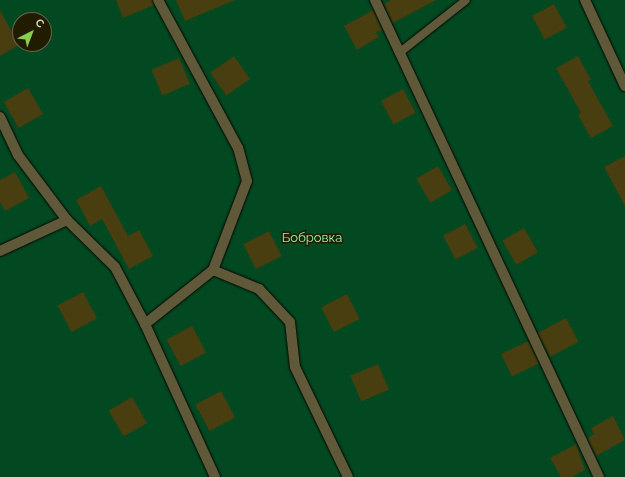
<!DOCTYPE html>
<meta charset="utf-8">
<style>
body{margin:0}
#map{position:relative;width:625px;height:477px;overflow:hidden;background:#211b00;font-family:Raleway,sans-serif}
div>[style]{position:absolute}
.green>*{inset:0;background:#024820}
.building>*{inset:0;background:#483e0f;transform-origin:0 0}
.roads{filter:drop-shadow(0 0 1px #0b0500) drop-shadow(0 0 1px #0b0500)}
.lane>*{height:8px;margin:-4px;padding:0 4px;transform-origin:4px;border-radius:4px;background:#605939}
.street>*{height:10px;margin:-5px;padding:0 5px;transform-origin:5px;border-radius:5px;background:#605939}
span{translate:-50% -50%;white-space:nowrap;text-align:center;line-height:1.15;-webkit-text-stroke:3px #211b00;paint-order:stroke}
.park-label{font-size:13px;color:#92f5ac}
.north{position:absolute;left:12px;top:12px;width:40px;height:40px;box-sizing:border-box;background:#211b00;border:1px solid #69644d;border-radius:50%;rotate:42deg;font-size:11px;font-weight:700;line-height:16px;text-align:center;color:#d5d1c0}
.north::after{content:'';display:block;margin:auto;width:14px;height:18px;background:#85cf4d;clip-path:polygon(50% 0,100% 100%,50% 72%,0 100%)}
</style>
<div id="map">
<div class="green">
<div style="clip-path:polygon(evenodd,0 0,625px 0,625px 477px,0 477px,0 0,20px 20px,44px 20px,44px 44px,20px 44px,20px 20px)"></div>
</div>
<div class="building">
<div style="clip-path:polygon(116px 0,152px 0,154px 5px,123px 18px)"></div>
<div style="clip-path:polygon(176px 0,235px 0,185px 21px)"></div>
<div style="clip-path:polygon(391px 0,436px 0,393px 23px,384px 4px)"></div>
<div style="left:554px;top:4px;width:27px;height:25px;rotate:62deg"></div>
<div style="clip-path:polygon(0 10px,19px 45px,0 56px)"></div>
<div style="clip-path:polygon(373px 10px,382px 30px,376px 32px,379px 37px,357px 50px,344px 26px)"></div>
<div style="left:234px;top:56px;width:28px;height:29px;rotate:55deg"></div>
<div style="clip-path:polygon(578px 56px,591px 80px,588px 81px,613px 126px,591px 138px,578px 115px,581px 113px,556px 68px)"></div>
<div style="left:179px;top:58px;width:28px;height:30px;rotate:67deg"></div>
<div style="left:28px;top:88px;width:30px;height:28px;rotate:60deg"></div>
<div style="left:403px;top:89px;width:27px;height:25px;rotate:62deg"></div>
<div style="clip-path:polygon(625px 156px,625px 206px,604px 167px)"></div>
<div style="left:438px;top:166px;width:28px;height:25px;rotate:60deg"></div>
<div style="clip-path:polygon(15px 172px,29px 198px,5px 211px,0 202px,0 180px)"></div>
<div style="clip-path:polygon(101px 186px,128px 236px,139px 230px,153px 256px,129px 269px,102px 219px,90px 226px,76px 200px)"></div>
<div style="left:465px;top:224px;width:27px;height:25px;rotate:62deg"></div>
<div style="left:524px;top:228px;width:28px;height:25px;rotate:60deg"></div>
<div style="left:269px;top:231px;width:28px;height:29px;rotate:63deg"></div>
<div style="left:83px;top:292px;width:30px;height:29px;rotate:62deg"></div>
<div style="left:347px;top:294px;width:28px;height:29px;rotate:63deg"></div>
<div style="left:566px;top:318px;width:27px;height:32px;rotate:62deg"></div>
<div style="left:192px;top:326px;width:30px;height:29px;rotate:62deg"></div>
<div style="left:528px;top:341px;width:25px;height:30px;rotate:64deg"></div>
<div style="left:378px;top:364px;width:28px;height:30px;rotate:67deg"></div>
<div style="left:221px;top:391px;width:30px;height:29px;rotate:62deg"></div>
<div style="left:132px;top:397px;width:30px;height:27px;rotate:60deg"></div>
<div style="clip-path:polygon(613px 416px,625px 440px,596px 456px,588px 438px,594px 434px,591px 428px)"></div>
<div style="clip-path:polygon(576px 444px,585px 470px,572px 477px,561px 477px,550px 458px)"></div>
</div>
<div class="roads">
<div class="lane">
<div style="left:399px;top:53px;width:85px;rotate:-38.3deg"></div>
</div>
<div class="street">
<div style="left:375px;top:0;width:527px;rotate:64.85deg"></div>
<div style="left:585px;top:0;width:95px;rotate:65.1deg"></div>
<div style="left:0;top:117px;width:42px;rotate:64.7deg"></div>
<div style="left:18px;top:155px;width:81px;rotate:53deg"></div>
<div style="left:67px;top:220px;width:67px;rotate:44.4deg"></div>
<div style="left:115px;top:267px;width:64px;rotate:62.2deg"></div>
<div style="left:145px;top:324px;width:168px;rotate:65.4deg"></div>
<div style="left:0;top:251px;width:74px;rotate:-24.8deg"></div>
<div style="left:213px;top:270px;width:50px;rotate:22.4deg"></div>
<div style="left:259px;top:289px;width:45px;rotate:46.8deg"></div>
<div style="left:290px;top:322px;width:45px;rotate:83.7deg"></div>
<div style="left:295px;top:367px;width:122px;rotate:64.3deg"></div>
<div style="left:145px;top:324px;width:87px;rotate:-38.5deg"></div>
<div style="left:213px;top:270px;width:95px;rotate:-69.1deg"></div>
<div style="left:247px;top:181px;width:34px;rotate:-105deg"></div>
<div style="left:238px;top:148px;width:168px;rotate:-118.4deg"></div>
</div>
</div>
<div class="park-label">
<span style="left:312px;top:238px">Бобровка</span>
</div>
<div class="north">С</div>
</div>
